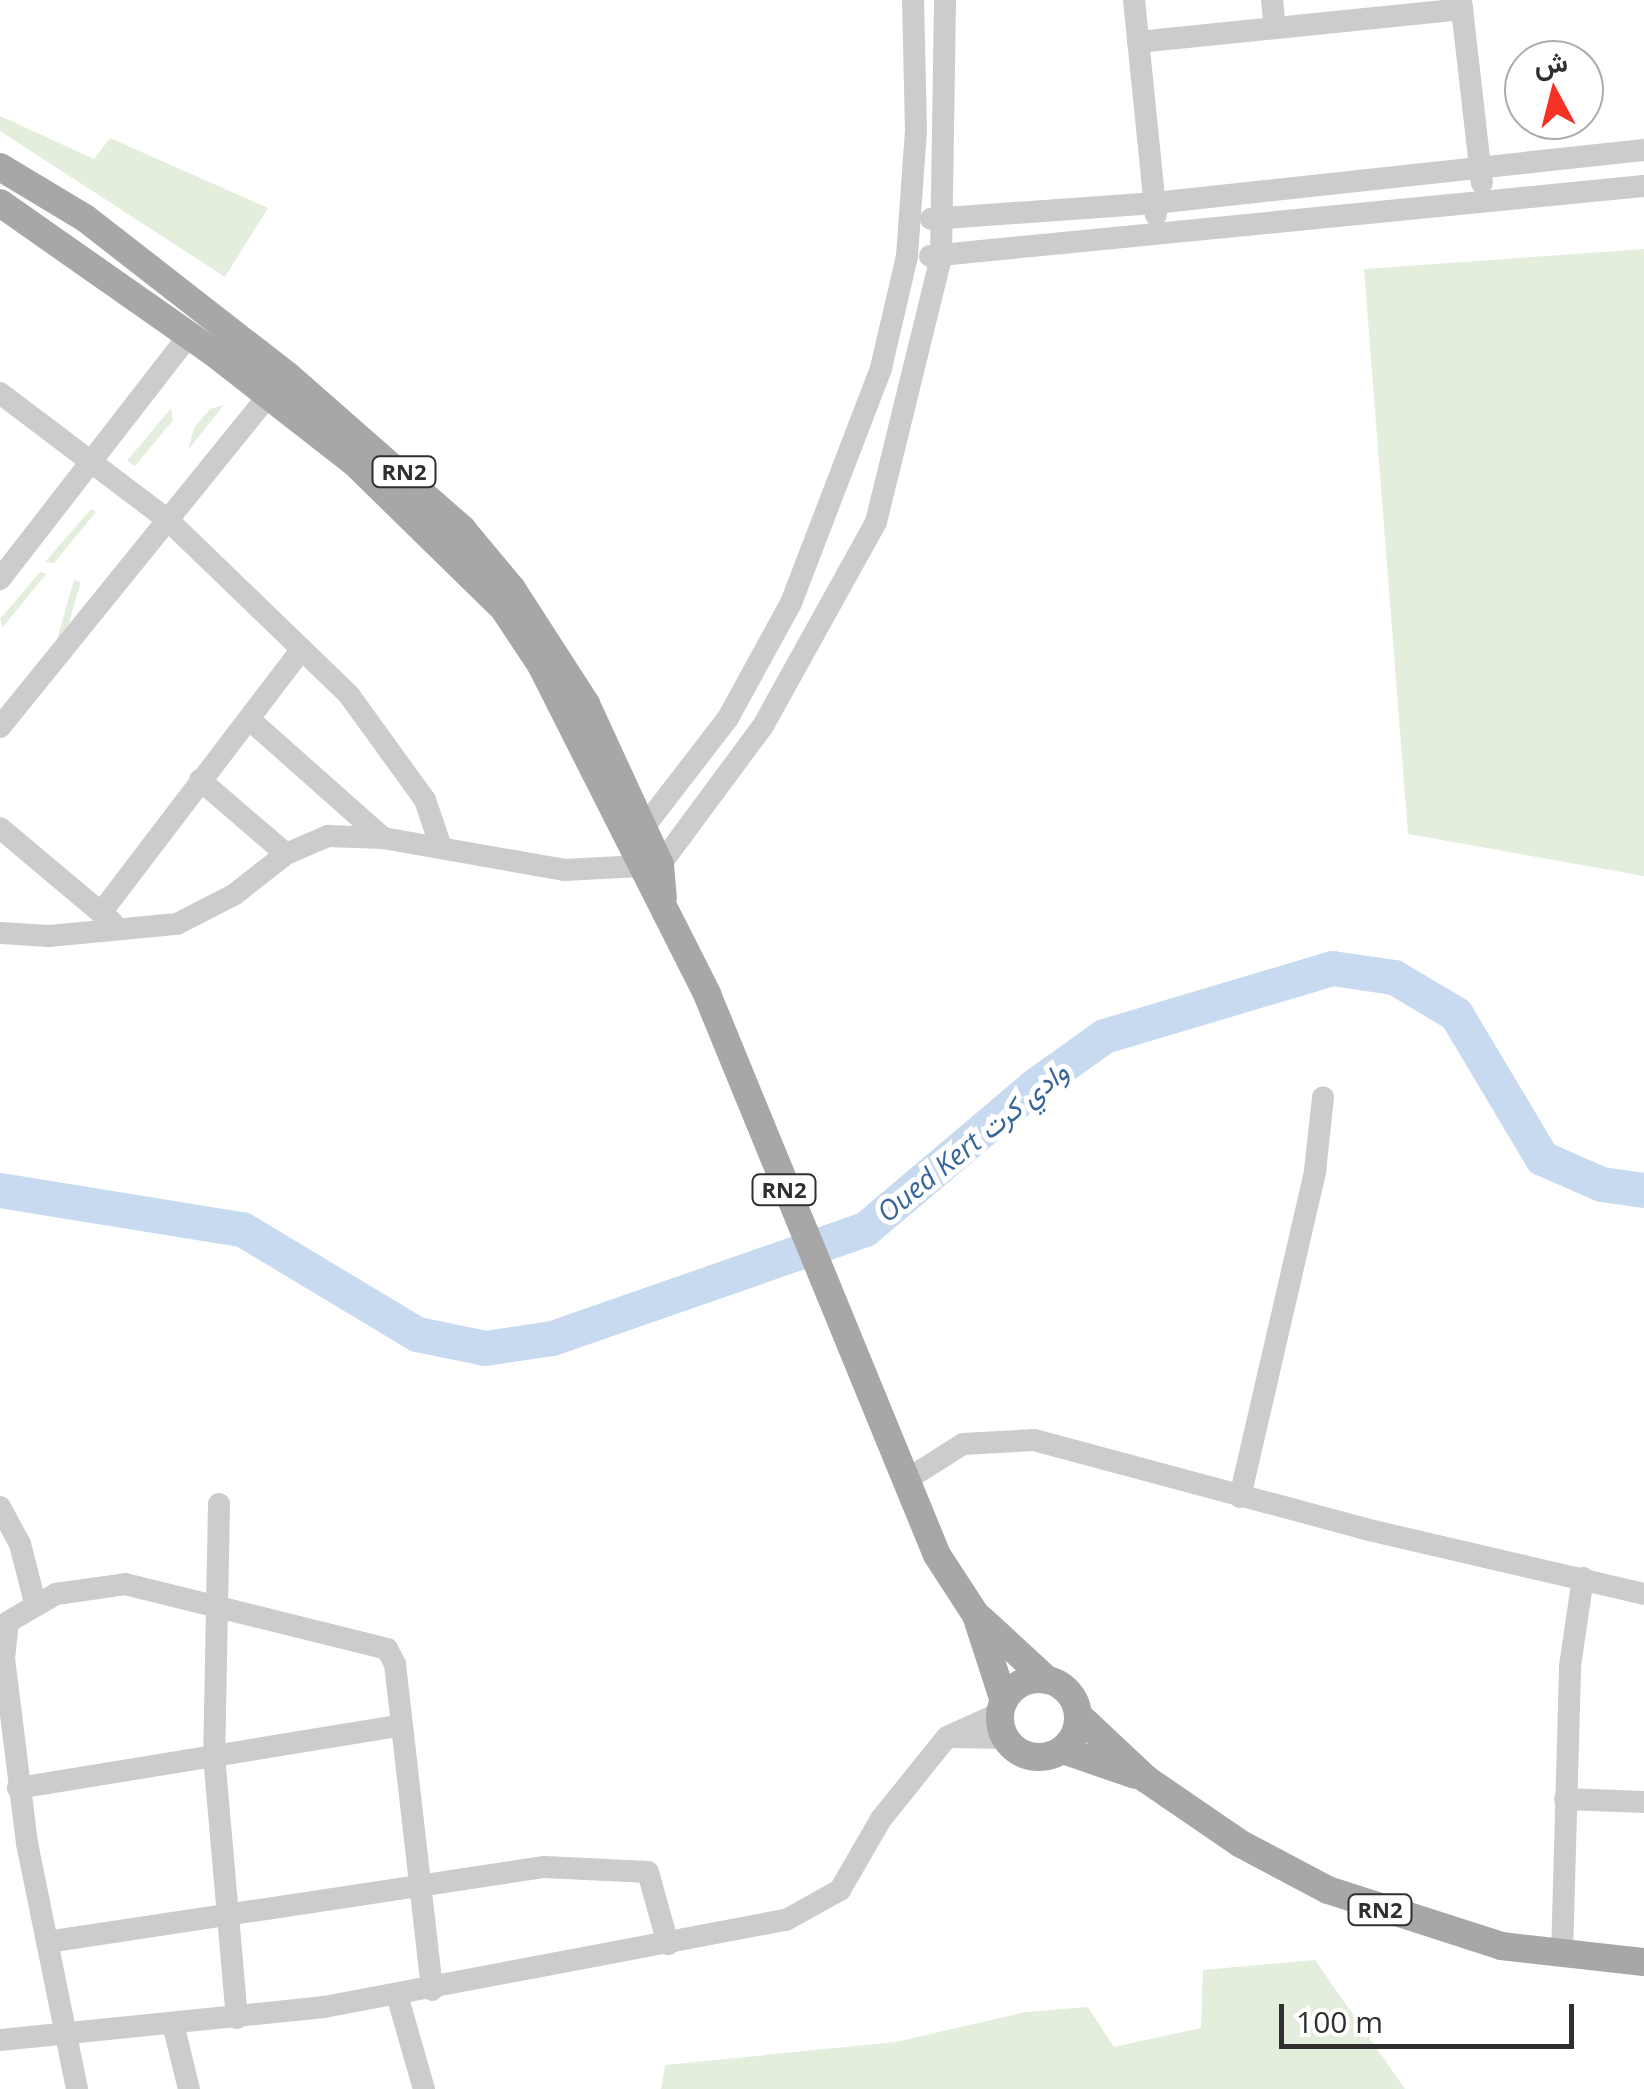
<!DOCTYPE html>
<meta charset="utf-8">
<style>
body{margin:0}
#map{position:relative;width:1644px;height:2089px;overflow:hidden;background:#fff;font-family:"Open Sans",Vazirmatn,sans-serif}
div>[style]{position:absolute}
.green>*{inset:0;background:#e3eedc;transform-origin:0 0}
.river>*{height:35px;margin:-17.5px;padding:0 17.5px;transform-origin:17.5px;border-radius:17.5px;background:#c7daef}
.minor>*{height:22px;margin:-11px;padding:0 11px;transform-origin:11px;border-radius:11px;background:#ccc}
.major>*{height:28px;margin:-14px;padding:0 14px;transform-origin:14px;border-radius:14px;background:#a7a7a7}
.major>.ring{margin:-14px;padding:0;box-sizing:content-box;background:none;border:28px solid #a7a7a7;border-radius:50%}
span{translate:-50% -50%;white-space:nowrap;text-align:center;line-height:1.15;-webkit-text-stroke:10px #fff;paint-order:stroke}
.shield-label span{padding:2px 8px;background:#fff;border:2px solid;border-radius:8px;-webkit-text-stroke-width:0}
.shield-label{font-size:22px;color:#2f2f2f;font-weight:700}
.water-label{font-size:28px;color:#366599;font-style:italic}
.north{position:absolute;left:1504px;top:40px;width:100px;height:100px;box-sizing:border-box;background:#fff;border:2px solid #acacac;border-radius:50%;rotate:353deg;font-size:28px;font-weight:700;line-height:40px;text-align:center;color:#2f2f2f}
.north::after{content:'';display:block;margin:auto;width:35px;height:45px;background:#f43123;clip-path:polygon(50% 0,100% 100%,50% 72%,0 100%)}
.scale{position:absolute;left:1279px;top:2004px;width:295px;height:45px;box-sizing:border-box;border:5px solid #2f2f2f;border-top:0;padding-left:12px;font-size:30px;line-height:35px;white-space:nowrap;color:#2f2f2f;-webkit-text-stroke:8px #fff;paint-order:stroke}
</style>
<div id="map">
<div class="green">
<div style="clip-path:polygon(0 116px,94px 159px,110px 138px,268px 208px,225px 277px,0 131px)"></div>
<div style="clip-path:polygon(1644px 249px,1644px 876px,1408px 834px,1364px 269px)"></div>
<div style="clip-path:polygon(224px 405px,188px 450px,194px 428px,210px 409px)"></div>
<div style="clip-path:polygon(171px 408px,173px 420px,135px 466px,127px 461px)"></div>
<div style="clip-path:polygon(91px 509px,96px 512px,54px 563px,45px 562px)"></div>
<div style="clip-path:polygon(40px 572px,46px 574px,3px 627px,0 619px)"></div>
<div style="left:74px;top:580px;width:7px;height:95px;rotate:16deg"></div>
<div style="clip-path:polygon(1315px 1960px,1405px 2089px,661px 2089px,665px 2065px,896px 2042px,1026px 2012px,1088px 2007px,1114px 2047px,1201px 2028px,1203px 1970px)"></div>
</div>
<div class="river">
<div style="left:0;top:1190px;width:245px;rotate:9.2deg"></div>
<div style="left:242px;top:1229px;width:204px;rotate:31deg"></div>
<div style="left:417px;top:1334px;width:69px;rotate:11.6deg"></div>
<div style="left:485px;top:1348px;width:68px;rotate:-8.5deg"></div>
<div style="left:552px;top:1338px;width:331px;rotate:-19.2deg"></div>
<div style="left:865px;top:1229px;width:221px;rotate:-40.2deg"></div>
<div style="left:1034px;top:1086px;width:86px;rotate:-35.5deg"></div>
<div style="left:1104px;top:1036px;width:238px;rotate:-16.6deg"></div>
<div style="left:1332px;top:968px;width:63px;rotate:8.3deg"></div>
<div style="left:1394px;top:977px;width:72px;rotate:30.8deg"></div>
<div style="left:1456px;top:1014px;width:168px;rotate:59.2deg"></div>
<div style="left:1542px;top:1158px;width:64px;rotate:23.8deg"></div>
<div style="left:1601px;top:1184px;width:43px;rotate:7.9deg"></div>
</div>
<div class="minor">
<div style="left:1134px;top:0;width:216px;rotate:84.2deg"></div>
<div style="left:1272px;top:0;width:28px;rotate:84deg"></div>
<div style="left:1461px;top:0;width:184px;rotate:83.5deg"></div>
<div style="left:1138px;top:42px;width:326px;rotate:-5.8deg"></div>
<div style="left:931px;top:219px;width:225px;rotate:-4.1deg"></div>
<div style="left:1155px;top:203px;width:492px;rotate:-6.2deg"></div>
<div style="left:930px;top:256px;width:717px;rotate:-5.6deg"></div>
<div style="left:0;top:393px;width:211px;rotate:37.1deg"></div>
<div style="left:168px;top:520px;width:252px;rotate:44deg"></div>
<div style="left:349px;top:695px;width:130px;rotate:54.1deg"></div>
<div style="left:425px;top:800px;width:50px;rotate:71.2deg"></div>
<div style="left:0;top:579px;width:309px;rotate:-52.2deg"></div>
<div style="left:249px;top:719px;width:179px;rotate:41.6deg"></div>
<div style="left:0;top:727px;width:427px;rotate:-51deg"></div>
<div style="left:200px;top:780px;width:113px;rotate:40.7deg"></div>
<div style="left:644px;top:827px;width:138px;rotate:-52.4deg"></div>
<div style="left:728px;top:718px;width:131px;rotate:-61.3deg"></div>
<div style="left:791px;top:603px;width:252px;rotate:-69deg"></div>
<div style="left:881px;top:368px;width:115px;rotate:-76.9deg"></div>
<div style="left:907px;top:256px;width:125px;rotate:-85.9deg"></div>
<div style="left:916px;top:131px;width:131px;rotate:-91.3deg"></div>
<div style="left:0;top:828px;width:146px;rotate:40deg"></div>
<div style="left:103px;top:910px;width:328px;rotate:-52.7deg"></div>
<div style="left:0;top:933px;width:49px;rotate:3.5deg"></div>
<div style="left:49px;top:936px;width:129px;rotate:-5.4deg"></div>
<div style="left:177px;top:924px;width:65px;rotate:-27.3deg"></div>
<div style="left:235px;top:894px;width:65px;rotate:-38.1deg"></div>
<div style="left:286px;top:854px;width:46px;rotate:-23.2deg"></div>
<div style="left:328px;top:836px;width:55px;rotate:2.1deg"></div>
<div style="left:383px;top:838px;width:184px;rotate:10deg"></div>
<div style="left:564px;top:870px;width:96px;rotate:-3deg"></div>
<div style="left:660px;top:865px;width:173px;rotate:-53.5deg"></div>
<div style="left:763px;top:726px;width:233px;rotate:-61deg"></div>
<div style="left:876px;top:522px;width:273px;rotate:-76.2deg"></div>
<div style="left:941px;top:257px;width:257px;rotate:-89.1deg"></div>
<div style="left:906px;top:1480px;width:67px;rotate:-32.3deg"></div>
<div style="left:963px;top:1444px;width:71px;rotate:-3.2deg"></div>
<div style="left:1034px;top:1440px;width:343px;rotate:15deg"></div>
<div style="left:1365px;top:1529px;width:286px;rotate:13.1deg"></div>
<div style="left:1240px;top:1497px;width:335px;rotate:-77deg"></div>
<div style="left:1315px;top:1171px;width:74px;rotate:-83.8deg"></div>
<div style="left:219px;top:1504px;width:252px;rotate:91.1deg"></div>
<div style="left:214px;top:1756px;width:263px;rotate:85deg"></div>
<div style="left:0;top:1507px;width:42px;rotate:61.6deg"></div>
<div style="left:20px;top:1544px;width:61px;rotate:75.7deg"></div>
<div style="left:950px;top:1737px;width:55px;rotate:1deg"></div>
<div style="left:18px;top:1788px;width:388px;rotate:-9.3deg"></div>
<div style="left:1565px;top:1799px;width:79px;rotate:2.2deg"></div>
<div style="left:47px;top:1942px;width:503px;rotate:-8.58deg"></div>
<div style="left:544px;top:1867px;width:104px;rotate:2.8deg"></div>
<div style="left:648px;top:1872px;width:75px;rotate:74.5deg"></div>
<div style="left:1562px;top:1956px;width:290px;rotate:-88.4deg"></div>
<div style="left:1570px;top:1666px;width:89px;rotate:-81.6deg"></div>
<div style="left:397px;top:1995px;width:98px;rotate:74deg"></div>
<div style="left:173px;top:2024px;width:67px;rotate:76.2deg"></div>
<div style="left:0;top:2040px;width:326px;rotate:-5.8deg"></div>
<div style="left:324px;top:2007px;width:470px;rotate:-10.7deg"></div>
<div style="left:786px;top:1920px;width:62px;rotate:-29.1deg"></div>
<div style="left:840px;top:1890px;width:82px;rotate:-60deg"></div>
<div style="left:881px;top:1819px;width:105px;rotate:-51.2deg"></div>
<div style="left:947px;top:1737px;width:58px;rotate:-24.4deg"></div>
<div style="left:77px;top:2089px;width:251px;rotate:-101.5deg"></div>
<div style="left:27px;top:1843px;width:185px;rotate:-97.1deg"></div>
<div style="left:4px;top:1659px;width:37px;rotate:-84deg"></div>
<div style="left:8px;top:1622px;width:56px;rotate:-30.3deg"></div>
<div style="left:56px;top:1594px;width:70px;rotate:-8.2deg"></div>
<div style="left:125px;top:1584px;width:270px;rotate:13.9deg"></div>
<div style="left:387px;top:1649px;width:17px;rotate:62deg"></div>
<div style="left:395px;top:1664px;width:328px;rotate:83.5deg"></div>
</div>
<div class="major">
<div style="left:0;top:167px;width:99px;rotate:31deg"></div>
<div style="left:85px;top:218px;width:257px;rotate:37.9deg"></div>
<div style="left:288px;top:376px;width:232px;rotate:41.3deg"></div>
<div style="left:462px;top:529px;width:78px;rotate:50.2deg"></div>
<div style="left:512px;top:589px;width:137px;rotate:57.2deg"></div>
<div style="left:586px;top:704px;width:177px;rotate:65.3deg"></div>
<div style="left:660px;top:865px;width:32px;rotate:85deg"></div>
<div style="left:0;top:203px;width:261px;rotate:35deg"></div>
<div style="left:214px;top:353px;width:180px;rotate:38deg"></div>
<div style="left:356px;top:464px;width:207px;rotate:44.4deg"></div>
<div style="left:504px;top:609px;width:67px;rotate:56.5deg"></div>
<div style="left:541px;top:665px;width:369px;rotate:63.2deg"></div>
<div style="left:707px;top:994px;width:606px;rotate:67.71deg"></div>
<div style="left:937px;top:1555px;width:72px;rotate:57deg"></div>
<div style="left:976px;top:1615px;width:90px;rotate:72deg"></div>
<div style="left:981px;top:1619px;width:90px;rotate:42.7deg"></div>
<div class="ring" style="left:1000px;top:1679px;width:50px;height:50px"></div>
<div style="left:1079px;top:1716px;width:92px;rotate:43.2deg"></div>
<div style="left:1146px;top:1779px;width:115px;rotate:34.4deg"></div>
<div style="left:1241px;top:1844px;width:98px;rotate:27.9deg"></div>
<div style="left:1328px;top:1890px;width:182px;rotate:17.9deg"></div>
<div style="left:1501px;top:1946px;width:144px;rotate:6.4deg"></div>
<div style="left:1063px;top:1750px;width:76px;rotate:19.1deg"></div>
</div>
<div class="shield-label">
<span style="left:404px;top:472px">RN2</span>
<span style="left:784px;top:1190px">RN2</span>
<span style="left:1380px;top:1910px">RN2</span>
</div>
<div class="water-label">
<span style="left:972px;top:1141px;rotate:-39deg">Oued Kert وادي كرت</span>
</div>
<div class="north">ش</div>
<div class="scale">100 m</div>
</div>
